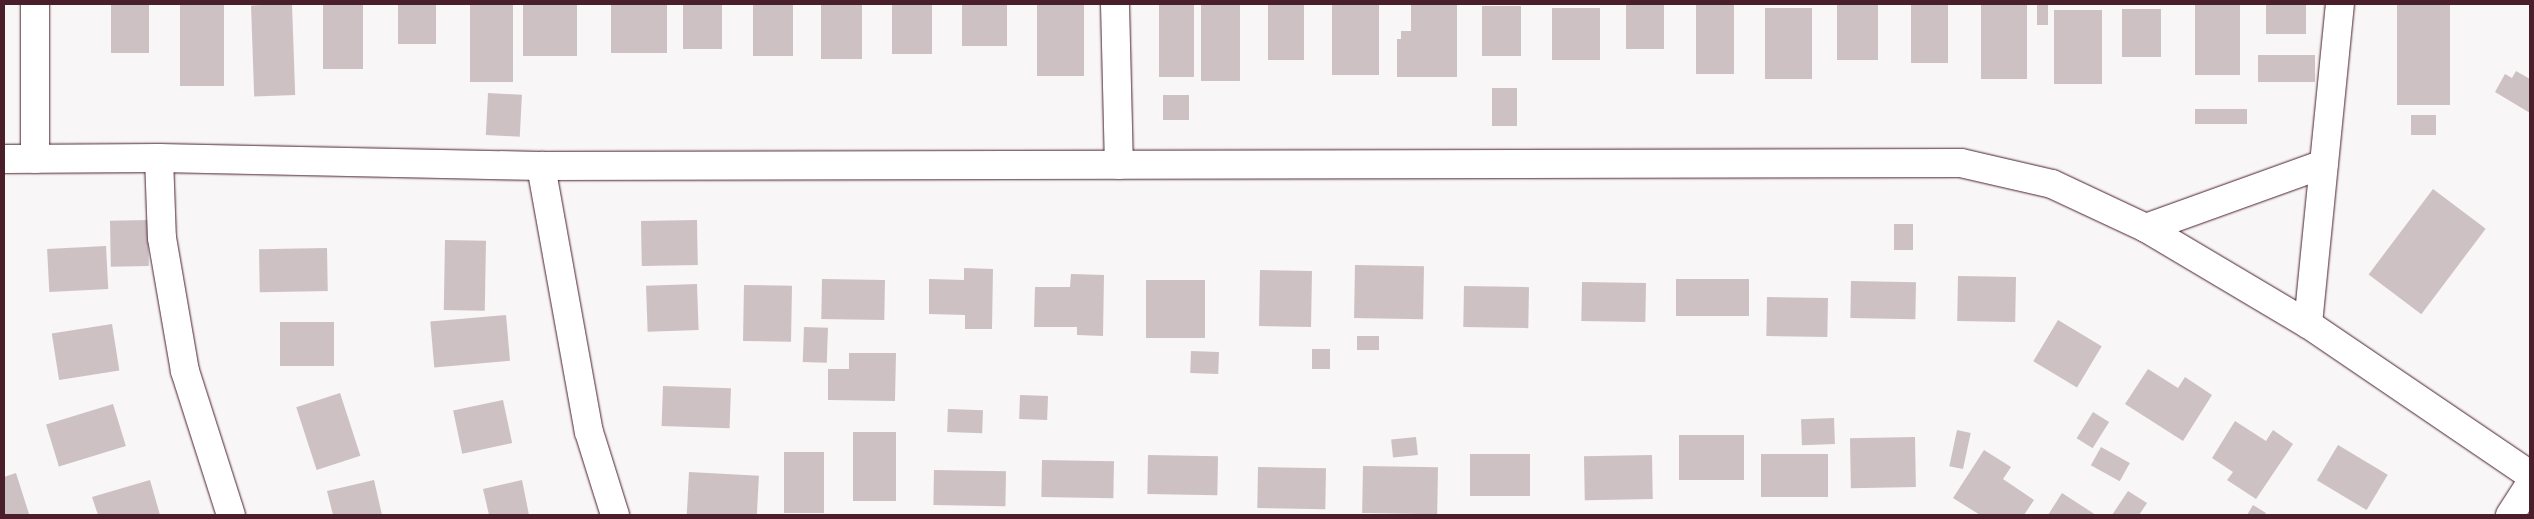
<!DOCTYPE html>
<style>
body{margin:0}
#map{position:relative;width:2534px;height:519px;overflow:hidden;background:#f8f6f7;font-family:Mynerve,sans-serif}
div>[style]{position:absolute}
.building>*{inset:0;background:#cdc1c4;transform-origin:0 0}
.roads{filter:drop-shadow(0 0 1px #4a1f2b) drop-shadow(0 0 1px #4a1f2b)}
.street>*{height:28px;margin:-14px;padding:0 14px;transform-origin:14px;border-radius:14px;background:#fff}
span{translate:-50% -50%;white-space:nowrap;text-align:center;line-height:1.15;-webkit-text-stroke:4px #fff;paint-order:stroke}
.frame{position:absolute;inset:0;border:5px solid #4a1f2b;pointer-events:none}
</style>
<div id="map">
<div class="building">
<div style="left:111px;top:4px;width:38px;height:49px"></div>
<div style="left:180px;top:4px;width:44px;height:82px"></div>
<div style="left:292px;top:4px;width:91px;height:41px;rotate:88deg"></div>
<div style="left:323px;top:4px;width:40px;height:65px"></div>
<div style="left:398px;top:4px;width:38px;height:40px"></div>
<div style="left:470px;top:4px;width:43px;height:78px"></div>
<div style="left:523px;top:4px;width:54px;height:52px"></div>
<div style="left:611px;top:4px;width:56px;height:49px"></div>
<div style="left:683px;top:4px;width:39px;height:45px"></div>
<div style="left:753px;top:4px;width:40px;height:52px"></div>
<div style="left:892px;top:4px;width:40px;height:50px"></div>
<div style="left:962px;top:4px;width:45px;height:42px"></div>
<div style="left:1037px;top:4px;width:47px;height:72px"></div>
<div style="left:1159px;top:4px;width:35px;height:73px"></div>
<div style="left:1201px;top:4px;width:39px;height:77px"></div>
<div style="left:1268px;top:4px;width:36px;height:56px"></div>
<div style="left:1332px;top:4px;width:47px;height:71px"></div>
<div style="clip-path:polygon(1411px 4px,1457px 4px,1457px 77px,1397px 77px,1397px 39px,1401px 39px,1401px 31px,1411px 31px)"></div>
<div style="left:1626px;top:4px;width:38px;height:45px"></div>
<div style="left:1696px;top:4px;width:38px;height:70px"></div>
<div style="left:1837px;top:4px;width:41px;height:56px"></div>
<div style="left:1911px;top:4px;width:37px;height:59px"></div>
<div style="left:1981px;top:4px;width:46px;height:75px"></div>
<div style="left:2037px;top:4px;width:11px;height:21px"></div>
<div style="left:2195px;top:4px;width:45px;height:71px"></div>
<div style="left:2266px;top:4px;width:40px;height:30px"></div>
<div style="left:2397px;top:4px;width:53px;height:101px"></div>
<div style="left:821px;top:5px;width:41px;height:54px"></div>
<div style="left:1482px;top:6px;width:39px;height:50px"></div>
<div style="left:1552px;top:8px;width:48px;height:52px"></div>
<div style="left:1765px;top:8px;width:47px;height:71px"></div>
<div style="left:2122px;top:9px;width:39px;height:48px"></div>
<div style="left:2054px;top:10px;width:48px;height:74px"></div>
<div style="left:2258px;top:55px;width:57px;height:27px"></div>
<div style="clip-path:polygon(2516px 71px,2530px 79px,2530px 113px,2495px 92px,2505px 74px,2512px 78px)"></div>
<div style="left:1492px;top:88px;width:25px;height:38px"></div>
<div style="left:488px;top:93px;width:34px;height:42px;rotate:3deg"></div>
<div style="left:1163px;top:95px;width:26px;height:25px"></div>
<div style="left:2195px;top:109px;width:52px;height:15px"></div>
<div style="left:2411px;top:115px;width:25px;height:20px"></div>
<div style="left:2433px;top:189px;width:66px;height:107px;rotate:37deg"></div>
<div style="left:148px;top:220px;width:46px;height:38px;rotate:89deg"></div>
<div style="left:697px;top:220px;width:45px;height:56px;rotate:89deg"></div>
<div style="left:1894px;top:224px;width:19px;height:26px"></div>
<div style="left:445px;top:240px;width:41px;height:70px;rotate:1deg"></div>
<div style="left:106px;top:246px;width:43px;height:59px;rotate:87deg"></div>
<div style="left:327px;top:248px;width:43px;height:68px;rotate:89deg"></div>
<div style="left:1355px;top:265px;width:69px;height:53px;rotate:1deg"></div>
<div style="clip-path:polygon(964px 268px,993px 269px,992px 329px,965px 329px,965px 315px,929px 314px,929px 279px,964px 280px)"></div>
<div style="left:1260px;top:270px;width:52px;height:56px;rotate:1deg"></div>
<div style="clip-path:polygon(1071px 274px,1104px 275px,1103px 336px,1077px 335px,1077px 327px,1034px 327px,1035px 287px,1070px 287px)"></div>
<div style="left:1958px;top:276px;width:58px;height:45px;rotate:1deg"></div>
<div style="left:822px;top:279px;width:63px;height:40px;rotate:1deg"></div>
<div style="left:1676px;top:279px;width:73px;height:37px"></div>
<div style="left:1146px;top:280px;width:59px;height:58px"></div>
<div style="left:1851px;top:281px;width:65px;height:37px;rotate:1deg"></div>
<div style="left:1582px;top:282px;width:64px;height:39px;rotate:1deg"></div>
<div style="left:697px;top:284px;width:46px;height:51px;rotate:88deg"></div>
<div style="left:744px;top:285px;width:48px;height:56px;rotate:1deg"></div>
<div style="left:1464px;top:286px;width:65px;height:41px;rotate:1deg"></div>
<div style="left:1767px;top:297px;width:61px;height:39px;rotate:1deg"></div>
<div style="left:506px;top:315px;width:46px;height:76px;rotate:85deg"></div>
<div style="left:2058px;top:320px;width:51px;height:48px;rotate:31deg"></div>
<div style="left:334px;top:322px;width:44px;height:54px;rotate:90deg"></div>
<div style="left:112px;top:324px;width:47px;height:61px;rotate:81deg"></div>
<div style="left:804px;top:327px;width:24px;height:35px;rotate:2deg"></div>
<div style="left:1357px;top:336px;width:22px;height:14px"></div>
<div style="left:1312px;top:349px;width:18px;height:20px"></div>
<div style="left:1191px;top:351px;width:28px;height:22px;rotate:2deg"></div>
<div style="clip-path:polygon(849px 353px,896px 353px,895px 401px,828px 400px,828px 369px,849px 369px)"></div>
<div style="clip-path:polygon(2148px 369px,2178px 388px,2185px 377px,2212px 395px,2183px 441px,2125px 404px)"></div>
<div style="left:663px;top:386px;width:68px;height:40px;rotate:2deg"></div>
<div style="left:340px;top:393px;width:66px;height:46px;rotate:72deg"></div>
<div style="left:1020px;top:395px;width:28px;height:24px;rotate:2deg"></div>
<div style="left:503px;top:400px;width:44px;height:51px;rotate:78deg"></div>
<div style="left:113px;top:404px;width:44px;height:70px;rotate:73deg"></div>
<div style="left:948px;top:409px;width:35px;height:23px;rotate:2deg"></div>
<div style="left:2093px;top:412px;width:19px;height:31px;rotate:32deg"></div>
<div style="left:1834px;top:418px;width:26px;height:33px;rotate:88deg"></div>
<div style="clip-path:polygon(2235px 421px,2266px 441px,2273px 430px,2293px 444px,2256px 499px,2227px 480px,2233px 472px,2212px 458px)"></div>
<div style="left:1957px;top:430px;width:14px;height:37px;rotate:12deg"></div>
<div style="left:853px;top:432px;width:43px;height:69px"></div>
<div style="left:1744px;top:435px;width:45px;height:65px;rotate:90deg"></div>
<div style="left:1416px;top:437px;width:18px;height:25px;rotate:84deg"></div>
<div style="left:1915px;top:437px;width:50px;height:65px;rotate:89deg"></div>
<div style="left:2338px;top:445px;width:58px;height:41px;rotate:31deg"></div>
<div style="left:2101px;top:447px;width:33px;height:21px;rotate:29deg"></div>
<div style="clip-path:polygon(1984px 450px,2011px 467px,2003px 479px,2034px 500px,2024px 515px,1980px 515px,1953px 498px)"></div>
<div style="left:784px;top:452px;width:40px;height:61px"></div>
<div style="left:1470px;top:454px;width:60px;height:42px"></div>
<div style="left:1761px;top:454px;width:67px;height:43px"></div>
<div style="left:1148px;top:455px;width:70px;height:39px;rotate:1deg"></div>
<div style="left:1652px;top:455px;width:44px;height:68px;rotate:89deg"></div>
<div style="left:1042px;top:460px;width:72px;height:37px;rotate:1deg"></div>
<div style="left:1363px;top:466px;width:75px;height:47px;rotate:1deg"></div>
<div style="left:1258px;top:467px;width:68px;height:41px;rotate:1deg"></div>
<div style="left:934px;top:470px;width:72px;height:35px;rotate:1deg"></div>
<div style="left:689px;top:472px;width:70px;height:43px;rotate:3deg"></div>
<div style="clip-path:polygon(16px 473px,29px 514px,4px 515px,4px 477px)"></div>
<div style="clip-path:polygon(150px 480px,160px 515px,98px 515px,92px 497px)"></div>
<div style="clip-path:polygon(374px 480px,382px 515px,333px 515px,327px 491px)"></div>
<div style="clip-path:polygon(522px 480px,529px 515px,489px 515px,483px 489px)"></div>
<div style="clip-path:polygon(2128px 491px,2147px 503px,2139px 515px,2112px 515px)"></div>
<div style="clip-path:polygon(2062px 493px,2096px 515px,2048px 515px)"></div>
<div style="clip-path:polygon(2253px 505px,2266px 513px,2264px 515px,2247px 515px)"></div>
</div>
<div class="roads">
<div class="street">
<div style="left:35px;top:4px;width:155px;rotate:90deg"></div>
<div style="left:1115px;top:4px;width:161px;rotate:88.6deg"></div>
<div style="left:159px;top:158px;width:80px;rotate:87.9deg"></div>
<div style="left:162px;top:238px;width:135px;rotate:80.2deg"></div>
<div style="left:185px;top:371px;width:151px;rotate:72.3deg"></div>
<div style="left:4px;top:159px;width:155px;rotate:-0.4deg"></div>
<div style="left:159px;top:158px;width:382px;rotate:1.2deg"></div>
<div style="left:541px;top:166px;width:1420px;rotate:-0.12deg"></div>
<div style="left:1961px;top:163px;width:93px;rotate:13deg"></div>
<div style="left:2052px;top:184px;width:104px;rotate:25.1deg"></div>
<div style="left:2146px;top:228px;width:188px;rotate:30.7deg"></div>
<div style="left:2308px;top:324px;width:268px;rotate:34.2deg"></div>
<div style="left:541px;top:166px;width:270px;rotate:79.8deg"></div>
<div style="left:589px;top:432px;width:87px;rotate:72.6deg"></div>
<div style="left:2146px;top:228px;width:189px;rotate:-19.8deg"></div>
<div style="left:2308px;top:324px;width:322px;rotate:-84.3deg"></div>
<div style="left:2510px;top:515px;width:37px;rotate:-57deg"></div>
</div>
</div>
<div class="frame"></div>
</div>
